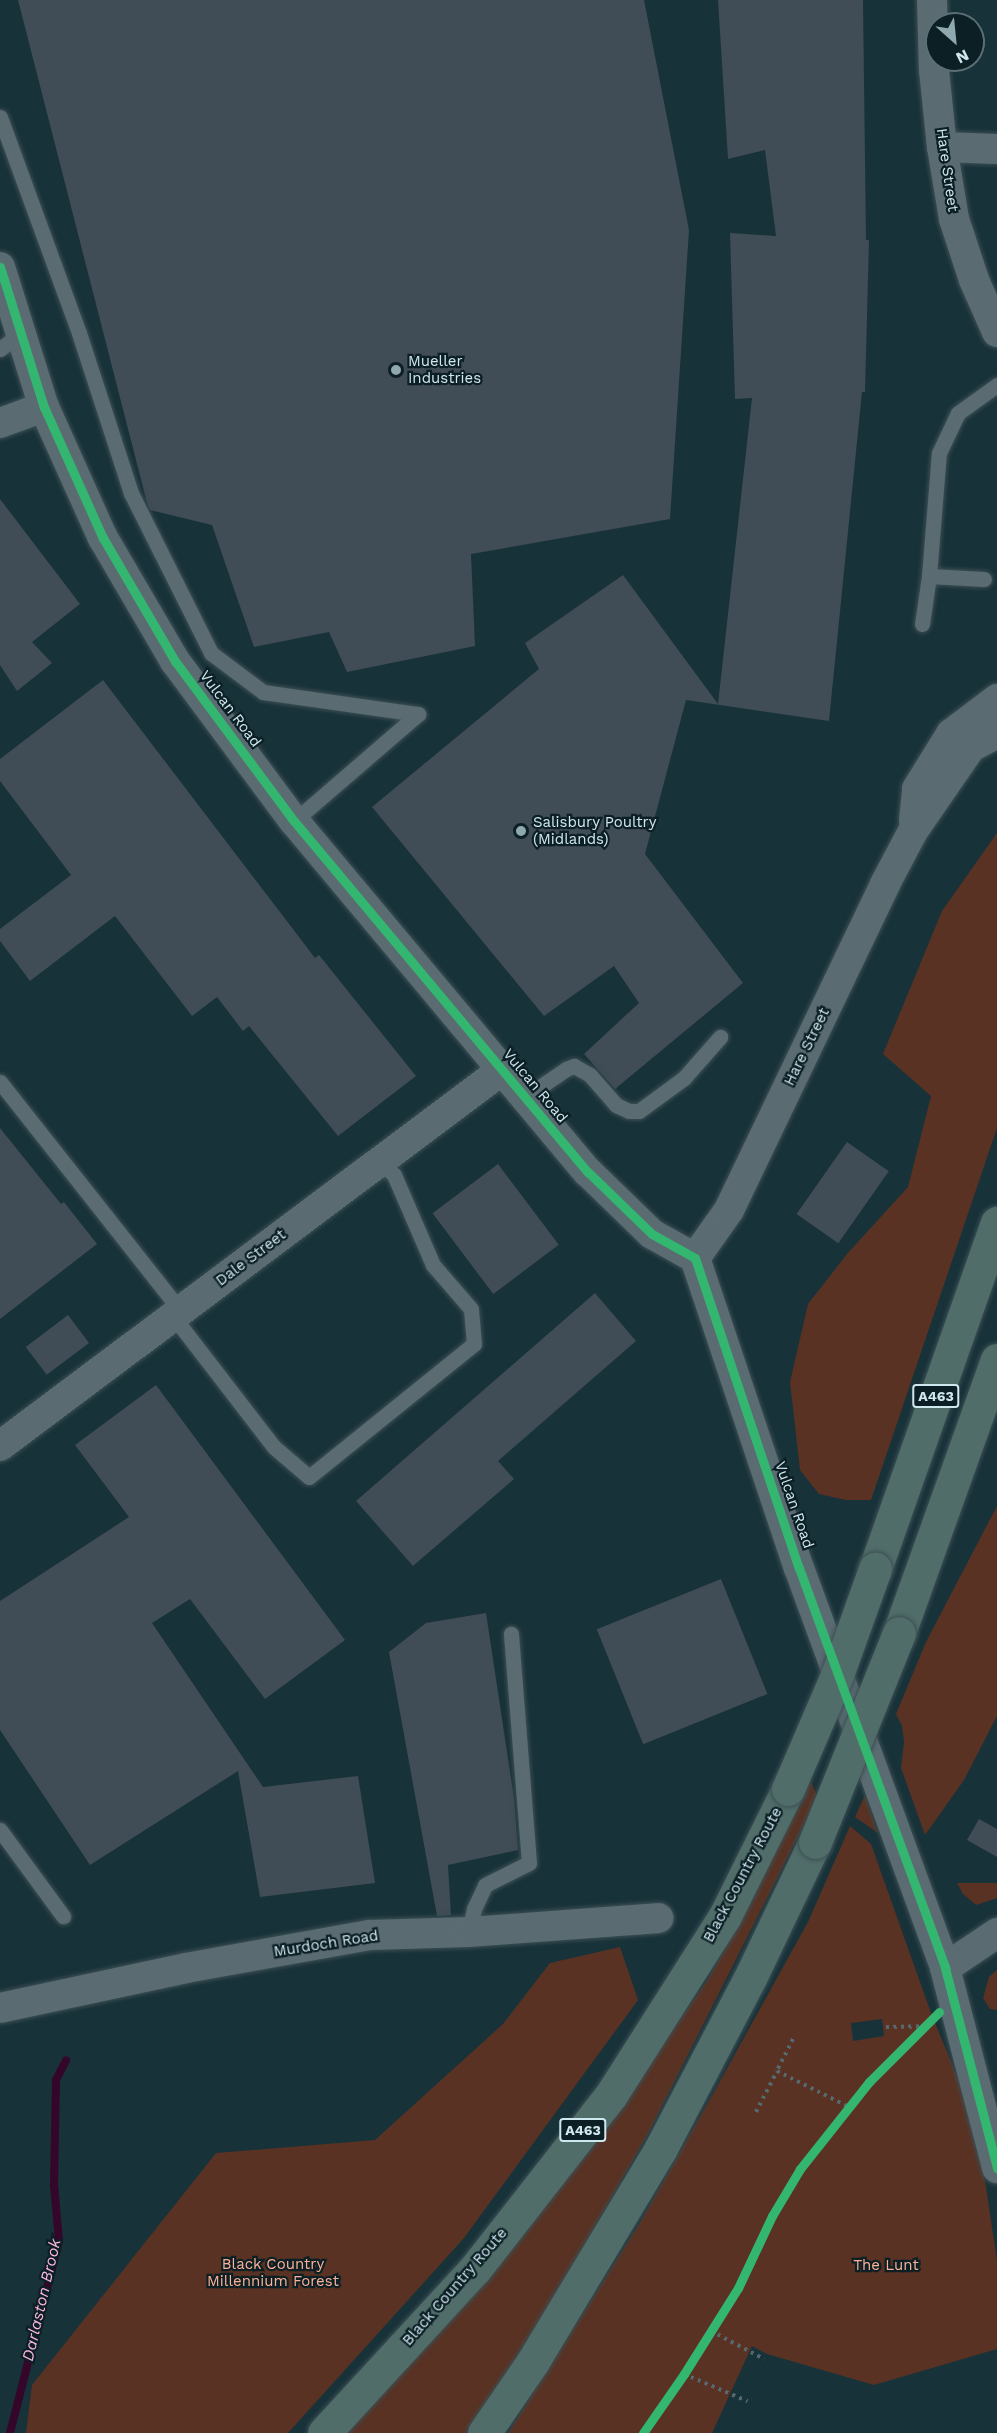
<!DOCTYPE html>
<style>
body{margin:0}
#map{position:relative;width:997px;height:2433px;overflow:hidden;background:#183239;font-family:"Work Sans",sans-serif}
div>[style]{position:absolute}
.green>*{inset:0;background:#593223}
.stream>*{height:8px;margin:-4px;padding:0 4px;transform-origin:4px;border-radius:4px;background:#33062a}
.building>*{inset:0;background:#404c56;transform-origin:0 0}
.path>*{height:4px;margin-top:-2px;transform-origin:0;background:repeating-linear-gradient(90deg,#57696e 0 3px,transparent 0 7.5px)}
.roads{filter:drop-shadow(0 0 2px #3c4f55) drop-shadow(0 0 2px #3c4f55)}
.lane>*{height:15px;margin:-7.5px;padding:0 7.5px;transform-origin:7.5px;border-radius:7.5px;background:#5a6c71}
.street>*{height:30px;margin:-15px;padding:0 15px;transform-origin:15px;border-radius:15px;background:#5a6c71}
.highway>*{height:33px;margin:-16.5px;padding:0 16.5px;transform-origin:16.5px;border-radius:16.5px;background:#506d69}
.bridges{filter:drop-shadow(0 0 2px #3c4f55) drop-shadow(0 0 2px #3c4f55)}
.highway-bridge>*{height:33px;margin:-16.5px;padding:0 16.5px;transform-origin:16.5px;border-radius:16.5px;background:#506d69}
.cycleway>*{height:9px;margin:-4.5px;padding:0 4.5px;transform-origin:4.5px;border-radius:4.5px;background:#33b770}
.dots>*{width:16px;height:16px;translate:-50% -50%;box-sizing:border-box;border:3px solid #0c1f25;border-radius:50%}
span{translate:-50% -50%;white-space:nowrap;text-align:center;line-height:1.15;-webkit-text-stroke:4.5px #0c1f25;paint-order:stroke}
.shield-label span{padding:2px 4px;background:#0c1f25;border:2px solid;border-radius:4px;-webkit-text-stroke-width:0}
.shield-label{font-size:14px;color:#cfe7ef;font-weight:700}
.street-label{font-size:15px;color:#cfe7ef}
.poi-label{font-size:15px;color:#cfe7ef}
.left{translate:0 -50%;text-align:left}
.park-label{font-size:15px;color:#feb195}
.water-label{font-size:16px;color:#fcb6e2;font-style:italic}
.north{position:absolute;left:925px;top:12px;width:60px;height:60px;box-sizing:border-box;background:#0c1f25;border:2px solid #5a6f76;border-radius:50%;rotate:153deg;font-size:16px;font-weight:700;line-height:24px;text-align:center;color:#cfe7ef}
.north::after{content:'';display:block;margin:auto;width:21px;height:27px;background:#8fa8af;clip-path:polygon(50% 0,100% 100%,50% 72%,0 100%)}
</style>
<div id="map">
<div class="green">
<div style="clip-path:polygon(997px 833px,997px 1128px,871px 1500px,846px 1500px,819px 1494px,800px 1470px,790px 1382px,808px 1304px,847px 1254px,908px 1187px,931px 1096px,883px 1054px,942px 911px)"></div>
<div style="clip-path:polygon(997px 1506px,997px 1716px,964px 1780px,925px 1835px,901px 1768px,904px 1742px,902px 1726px,896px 1714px,926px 1642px)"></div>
<div style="clip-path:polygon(810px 1780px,818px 1797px,647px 2136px,541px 2320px,468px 2433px,343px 2433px,632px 2089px,708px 1979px,751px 1903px)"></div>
<div style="clip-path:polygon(865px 1795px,878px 1833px,855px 1817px)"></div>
<div style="clip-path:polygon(evenodd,850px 1826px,871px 1844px,931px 2013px,962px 2088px,983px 2167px,997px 2261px,997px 2349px,874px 2385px,767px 2354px,752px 2346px,712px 2433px,508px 2433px,639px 2224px,710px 2099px,808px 1922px,850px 1826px,882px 2019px,884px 2036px,853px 2041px,851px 2023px,882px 2019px)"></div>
<div style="clip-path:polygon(957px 1883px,997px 1883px,997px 1898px,976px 1905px,963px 1894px)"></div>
<div style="clip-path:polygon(620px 1947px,638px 2000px,464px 2238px,288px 2433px,26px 2433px,32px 2385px,216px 2153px,375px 2140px,503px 2024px,550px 1963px)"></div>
<div style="clip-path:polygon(997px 1970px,997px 2010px,990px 2009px,983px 1998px,989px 1977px)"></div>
</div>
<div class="stream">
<div style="left:10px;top:2433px;width:198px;rotate:-75.7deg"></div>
<div style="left:59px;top:2241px;width:56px;rotate:-95.1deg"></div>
<div style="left:54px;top:2185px;width:105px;rotate:-88.9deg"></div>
<div style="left:56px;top:2080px;width:22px;rotate:-63deg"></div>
</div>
<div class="building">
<div style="clip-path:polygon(18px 0,644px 0,689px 230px,670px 519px,471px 554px,475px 646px,347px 672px,329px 632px,254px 647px,212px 525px,150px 510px,147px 503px)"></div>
<div style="clip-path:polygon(718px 0,863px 0,866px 240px,869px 240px,865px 392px,862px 392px,829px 721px,686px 700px,645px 854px,743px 983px,615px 1089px,584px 1054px,639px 1003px,614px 966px,544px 1016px,372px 807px,539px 669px,525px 643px,623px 575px,718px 704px,752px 398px,735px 399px,730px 233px,776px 236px,765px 150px,728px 159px)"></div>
<div style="clip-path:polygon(0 499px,80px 604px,32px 642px,52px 663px,17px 691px,0 665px)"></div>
<div style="clip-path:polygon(103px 680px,315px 958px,319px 955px,416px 1076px,338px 1136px,249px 1026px,243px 1031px,217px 997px,192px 1016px,115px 916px,30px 981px,0 941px,0 929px,71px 875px,0 781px,0 759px)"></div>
<div style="clip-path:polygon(0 1128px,61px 1204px,64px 1202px,97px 1244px,0 1319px)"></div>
<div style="left:847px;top:1142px;width:51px;height:88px;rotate:35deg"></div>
<div style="left:498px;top:1164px;width:101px;height:82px;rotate:53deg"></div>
<div style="clip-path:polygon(595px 1293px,636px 1341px,498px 1461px,514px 1479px,413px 1566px,356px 1501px)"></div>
<div style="left:68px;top:1315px;width:35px;height:53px;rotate:53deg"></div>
<div style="clip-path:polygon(156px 1385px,345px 1640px,265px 1699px,190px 1599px,152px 1623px,263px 1787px,358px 1776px,375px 1883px,260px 1897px,238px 1771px,90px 1865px,0 1730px,0 1601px,129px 1517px,75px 1445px)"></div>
<div style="left:721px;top:1579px;width:124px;height:134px;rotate:68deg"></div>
<div style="clip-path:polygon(486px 1613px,514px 1798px,518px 1850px,448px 1865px,451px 1915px,437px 1916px,389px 1652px,426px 1623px)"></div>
<div style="clip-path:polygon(979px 1819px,997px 1829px,997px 1857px,967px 1840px)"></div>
</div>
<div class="path">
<div style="left:886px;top:2027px;width:39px;rotate:-1deg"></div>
<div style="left:793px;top:2039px;width:36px;rotate:117deg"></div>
<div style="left:777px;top:2071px;width:80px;rotate:26.6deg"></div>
<div style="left:756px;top:2112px;width:46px;rotate:-62.9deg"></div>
<div style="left:711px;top:2331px;width:60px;rotate:27.8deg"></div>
<div style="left:684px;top:2374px;width:69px;rotate:23.2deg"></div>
</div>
<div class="roads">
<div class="lane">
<div style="left:0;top:117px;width:230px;rotate:69.9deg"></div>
<div style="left:79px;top:333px;width:168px;rotate:72deg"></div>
<div style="left:131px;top:493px;width:179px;rotate:63.4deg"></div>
<div style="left:211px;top:653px;width:65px;rotate:36.9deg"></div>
<div style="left:263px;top:692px;width:157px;rotate:8.1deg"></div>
<div style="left:418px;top:714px;width:164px;rotate:139.2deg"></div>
<div style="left:0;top:349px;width:26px;rotate:-37deg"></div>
<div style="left:929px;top:576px;width:55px;rotate:3.1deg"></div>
<div style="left:922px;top:624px;width:49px;rotate:-81.7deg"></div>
<div style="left:929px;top:576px;width:123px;rotate:-85.4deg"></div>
<div style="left:939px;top:453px;width:44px;rotate:-64.6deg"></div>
<div style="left:958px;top:413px;width:48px;rotate:-35.7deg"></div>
<div style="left:0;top:1082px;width:292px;rotate:51.7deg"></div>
<div style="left:525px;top:1097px;width:50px;rotate:-34.3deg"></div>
<div style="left:566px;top:1069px;width:9px;rotate:-21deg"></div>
<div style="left:574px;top:1066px;width:18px;rotate:29deg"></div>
<div style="left:590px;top:1075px;width:40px;rotate:49deg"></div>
<div style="left:616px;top:1105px;width:14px;rotate:25deg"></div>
<div style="left:629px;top:1111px;width:10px"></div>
<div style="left:639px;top:1111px;width:56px;rotate:-36.3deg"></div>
<div style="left:684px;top:1078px;width:55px;rotate:-48.7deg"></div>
<div style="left:173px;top:1316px;width:165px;rotate:52.4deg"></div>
<div style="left:274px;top:1447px;width:46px;rotate:40.6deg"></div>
<div style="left:309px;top:1477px;width:212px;rotate:-38.9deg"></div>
<div style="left:474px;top:1344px;width:35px;rotate:-95deg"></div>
<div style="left:471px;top:1309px;width:58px;rotate:-130.8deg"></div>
<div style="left:433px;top:1265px;width:98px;rotate:-113.4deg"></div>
<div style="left:394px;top:1175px;width:20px;rotate:-135deg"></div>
<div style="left:0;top:1830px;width:107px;rotate:53.8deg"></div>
<div style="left:469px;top:1932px;width:24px;rotate:-78deg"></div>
<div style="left:474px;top:1909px;width:26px;rotate:-65deg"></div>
<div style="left:485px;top:1885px;width:49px;rotate:-26.6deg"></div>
<div style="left:529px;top:1863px;width:230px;rotate:-94.5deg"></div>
</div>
<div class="street">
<div style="left:932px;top:0;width:70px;rotate:88.4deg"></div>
<div style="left:934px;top:70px;width:77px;rotate:84.1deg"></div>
<div style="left:942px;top:147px;width:73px;rotate:80.5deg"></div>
<div style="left:954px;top:219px;width:64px;rotate:71.8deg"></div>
<div style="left:974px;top:280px;width:57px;rotate:66.1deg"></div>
<div style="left:942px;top:147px;width:55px;rotate:2.1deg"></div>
<div style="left:0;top:267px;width:147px;rotate:72.6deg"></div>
<div style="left:44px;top:407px;width:144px;rotate:65.8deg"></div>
<div style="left:103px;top:538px;width:143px;rotate:59.7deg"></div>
<div style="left:175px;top:661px;width:199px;rotate:53.4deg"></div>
<div style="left:294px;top:821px;width:458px;rotate:50.1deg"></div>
<div style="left:588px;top:1172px;width:89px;rotate:44.1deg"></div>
<div style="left:652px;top:1234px;width:49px;rotate:29.2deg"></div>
<div style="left:695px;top:1258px;width:327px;rotate:71.5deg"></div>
<div style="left:799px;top:1568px;width:426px;rotate:69.9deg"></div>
<div style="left:945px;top:1968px;width:207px;rotate:75.4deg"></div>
<div style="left:0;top:423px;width:47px;rotate:-20deg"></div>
<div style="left:914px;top:820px;width:31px;rotate:-84deg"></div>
<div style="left:917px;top:789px;width:65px;rotate:-58.3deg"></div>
<div style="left:951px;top:734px;width:58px;rotate:-37.3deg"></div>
<div style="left:695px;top:1258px;width:59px;rotate:-54.7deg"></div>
<div style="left:729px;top:1210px;width:361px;rotate:-64.4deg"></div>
<div style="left:885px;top:884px;width:60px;rotate:-62.2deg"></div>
<div style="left:913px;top:831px;width:102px;rotate:-55.4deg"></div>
<div style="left:971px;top:747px;width:30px;rotate:-28deg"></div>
<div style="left:0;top:1446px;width:627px;rotate:-36.83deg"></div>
<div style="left:945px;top:1968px;width:63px;rotate:-33.9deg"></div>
<div style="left:0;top:2008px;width:190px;rotate:-12.1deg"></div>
<div style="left:186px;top:1968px;width:187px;rotate:-10.2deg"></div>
<div style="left:370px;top:1935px;width:99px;rotate:-1.7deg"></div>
<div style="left:469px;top:1932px;width:190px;rotate:-4.2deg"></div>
</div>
<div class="highway">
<div style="left:875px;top:1569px;width:367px;rotate:-70.6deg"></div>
<div style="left:899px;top:1633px;width:290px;rotate:-70.3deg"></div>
<div style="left:324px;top:2433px;width:223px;rotate:-47.4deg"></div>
<div style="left:475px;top:2269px;width:221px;rotate:-52deg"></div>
<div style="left:611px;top:2095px;width:212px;rotate:-57.5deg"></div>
<div style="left:725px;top:1916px;width:142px;rotate:-63.6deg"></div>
<div style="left:484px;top:2433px;width:85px;rotate:-55.6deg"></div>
<div style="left:532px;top:2363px;width:249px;rotate:-59deg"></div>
<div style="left:660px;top:2150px;width:196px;rotate:-62.4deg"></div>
<div style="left:751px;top:1976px;width:148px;rotate:-64.5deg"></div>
</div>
</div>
<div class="bridges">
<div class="highway-bridge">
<div style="left:788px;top:1789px;width:124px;rotate:-66.7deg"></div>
<div style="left:837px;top:1675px;width:113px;rotate:-70.3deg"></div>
<div style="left:815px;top:1842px;width:225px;rotate:-68.1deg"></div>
</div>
</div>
<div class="cycleway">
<div style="left:0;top:267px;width:147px;rotate:72.6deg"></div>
<div style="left:44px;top:407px;width:144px;rotate:65.8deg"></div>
<div style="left:103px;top:538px;width:143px;rotate:59.7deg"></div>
<div style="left:175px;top:661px;width:199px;rotate:53.4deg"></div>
<div style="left:294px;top:821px;width:458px;rotate:50.1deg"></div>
<div style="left:588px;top:1172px;width:89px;rotate:44.1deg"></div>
<div style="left:652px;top:1234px;width:49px;rotate:29.2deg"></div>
<div style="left:695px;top:1258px;width:327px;rotate:71.5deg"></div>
<div style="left:799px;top:1568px;width:426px;rotate:69.9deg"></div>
<div style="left:945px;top:1968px;width:207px;rotate:75.4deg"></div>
<div style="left:643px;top:2433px;width:72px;rotate:-55.2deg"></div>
<div style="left:684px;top:2374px;width:102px;rotate:-57.9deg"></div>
<div style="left:738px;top:2288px;width:80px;rotate:-64.7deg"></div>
<div style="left:772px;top:2216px;width:55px;rotate:-59.2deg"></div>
<div style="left:800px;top:2169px;width:111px;rotate:-51.6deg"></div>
<div style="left:869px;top:2082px;width:99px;rotate:-45deg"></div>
</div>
<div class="dots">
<div style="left:396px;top:370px;background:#8fa8af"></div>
<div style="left:521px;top:831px;background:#8fa8af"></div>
</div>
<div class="shield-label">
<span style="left:936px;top:1396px">A463</span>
<span style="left:583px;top:2130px">A463</span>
</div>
<div class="street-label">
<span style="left:947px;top:170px;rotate:82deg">Hare Street</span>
<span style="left:230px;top:709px;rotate:53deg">Vulcan Road</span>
<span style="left:807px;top:1047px;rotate:-64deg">Hare Street</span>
<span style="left:535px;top:1086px;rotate:50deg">Vulcan Road</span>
<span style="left:251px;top:1258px;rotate:-37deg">Dale Street</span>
<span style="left:794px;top:1505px;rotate:71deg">Vulcan Road</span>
<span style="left:743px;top:1875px;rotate:-62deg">Black Country Route</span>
<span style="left:326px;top:1944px;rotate:-9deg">Murdoch Road</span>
<span style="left:455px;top:2287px;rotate:-49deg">Black Country Route</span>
</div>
<div class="poi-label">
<span class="left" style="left:408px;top:370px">Mueller<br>Industries</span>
<span class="left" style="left:533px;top:831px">Salisbury Poultry<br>(Midlands)</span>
</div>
<div class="park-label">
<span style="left:273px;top:2273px">Black Country<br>Millennium Forest</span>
<span style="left:886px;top:2266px">The Lunt</span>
</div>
<div class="water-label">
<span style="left:42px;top:2300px;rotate:-77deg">Darlaston Brook</span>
</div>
<div class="north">N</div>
</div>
